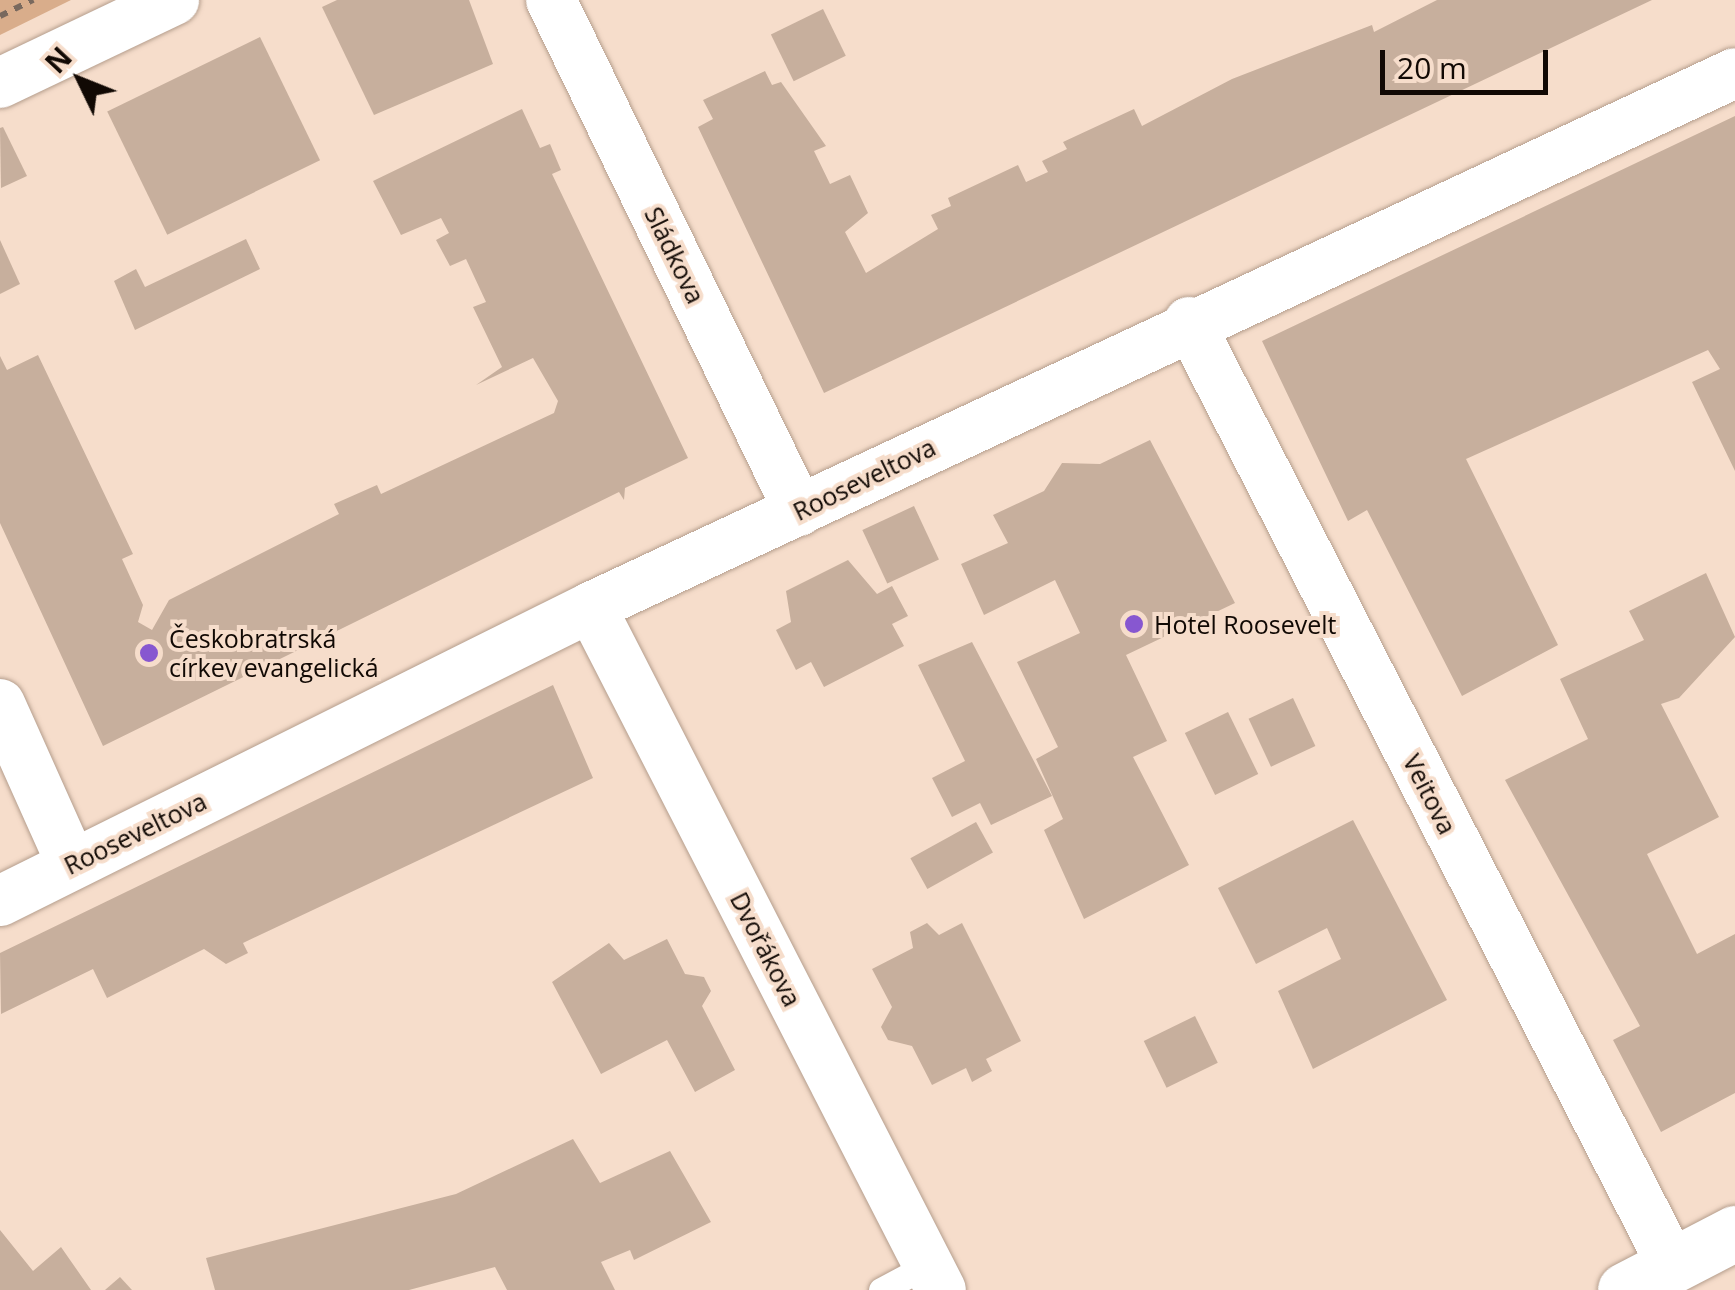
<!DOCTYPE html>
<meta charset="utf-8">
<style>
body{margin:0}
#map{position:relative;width:1735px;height:1290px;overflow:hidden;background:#f6ddcb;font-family:"Open Sans",sans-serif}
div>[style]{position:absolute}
.green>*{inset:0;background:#d9ad8b}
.building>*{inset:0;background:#c7af9d;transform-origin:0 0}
.path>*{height:6px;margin-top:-3px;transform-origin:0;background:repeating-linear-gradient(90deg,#79695e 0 8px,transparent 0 16px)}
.roads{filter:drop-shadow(0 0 2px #b59e8d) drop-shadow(0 0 2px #b59e8d)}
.lane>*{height:25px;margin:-12.5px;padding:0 12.5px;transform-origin:12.5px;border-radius:12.5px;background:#fff}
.street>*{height:50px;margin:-25px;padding:0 25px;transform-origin:25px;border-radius:25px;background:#fff}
.secondary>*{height:55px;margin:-27.5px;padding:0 27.5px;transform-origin:27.5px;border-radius:27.5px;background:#fff}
.dots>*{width:28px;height:28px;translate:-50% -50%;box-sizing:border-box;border:5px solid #f6ddcb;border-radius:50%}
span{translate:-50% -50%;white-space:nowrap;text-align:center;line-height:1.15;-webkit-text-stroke:8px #f6ddcb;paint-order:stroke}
.street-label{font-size:25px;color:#110904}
.poi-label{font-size:25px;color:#110904}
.left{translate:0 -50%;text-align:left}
.north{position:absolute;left:30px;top:30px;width:100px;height:100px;-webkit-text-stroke:8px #f6ddcb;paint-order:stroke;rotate:313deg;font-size:28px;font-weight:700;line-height:40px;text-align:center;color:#110904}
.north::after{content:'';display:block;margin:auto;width:35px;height:45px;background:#110904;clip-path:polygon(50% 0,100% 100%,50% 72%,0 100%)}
.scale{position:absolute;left:1380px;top:50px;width:168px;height:45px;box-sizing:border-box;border:5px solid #110904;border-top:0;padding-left:12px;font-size:30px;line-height:35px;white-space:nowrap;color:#110904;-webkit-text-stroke:8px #f6ddcb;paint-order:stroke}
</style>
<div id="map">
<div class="green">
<div style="clip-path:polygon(0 0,71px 0,0 35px)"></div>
</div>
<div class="building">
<div style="clip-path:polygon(337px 0,469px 0,493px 64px,374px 115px,322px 7px)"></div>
<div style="clip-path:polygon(1437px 0,1652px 0,824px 393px,698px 127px,713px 119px,703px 100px,765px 71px,772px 85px,781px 82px,826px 146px,814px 151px,830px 184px,850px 175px,868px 213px,845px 232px,866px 273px,938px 229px,931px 215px,951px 206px,948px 198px,1018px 165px,1026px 182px,1048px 172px,1042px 161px,1067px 149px,1063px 142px,1134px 109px,1142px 126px,1232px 79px,1372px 25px,1374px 32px)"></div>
<div style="left:823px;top:9px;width:52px;height:58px;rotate:64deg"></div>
<div style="left:260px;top:37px;width:137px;height:170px;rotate:64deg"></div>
<div style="clip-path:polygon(522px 109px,540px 148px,550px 144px,561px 170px,552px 174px,688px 458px,625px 488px,624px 500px,619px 492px,103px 746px,0 523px,0 356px,7px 370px,38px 355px,133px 554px,122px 559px,143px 605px,138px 622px,152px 630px,169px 600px,339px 514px,334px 504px,377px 485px,381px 494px,554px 413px,558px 401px,533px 358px,476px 385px,502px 367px,473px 307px,486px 302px,466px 259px,450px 266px,436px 240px,449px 233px,441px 218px,401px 235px,373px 181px)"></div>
<div style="clip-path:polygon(1735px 116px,1735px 471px,1692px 382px,1720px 369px,1708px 350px,1466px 459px,1558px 645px,1462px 696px,1367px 510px,1348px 521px,1262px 341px)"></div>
<div style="clip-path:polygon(3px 127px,27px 176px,1px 188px,0 128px)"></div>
<div style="clip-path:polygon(246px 239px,260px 269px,135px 330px,114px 281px,136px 269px,145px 287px)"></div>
<div style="clip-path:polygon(0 240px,20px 284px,0 294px)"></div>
<div style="clip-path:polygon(1150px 440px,1235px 603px,1126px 655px,1167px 741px,1133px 757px,1189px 865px,1084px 919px,1044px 830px,1063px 819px,1036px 759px,1058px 747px,1017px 662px,1080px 633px,1055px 580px,984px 615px,961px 564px,1008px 543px,993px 515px,1044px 491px,1062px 463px,1100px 464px)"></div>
<div style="left:914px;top:506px;width:59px;height:57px;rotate:65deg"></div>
<div style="clip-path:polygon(848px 560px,877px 594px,892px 586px,908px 616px,892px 624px,904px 646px,824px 687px,811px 662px,796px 670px,776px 630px,791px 622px,786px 591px)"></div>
<div style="clip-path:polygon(1706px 573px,1735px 637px,1679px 698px,1661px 704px,1719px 817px,1647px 854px,1697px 954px,1735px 934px,1735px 1093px,1661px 1132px,1613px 1040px,1640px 1026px,1505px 780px,1588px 739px,1560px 679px,1644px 640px,1629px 611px)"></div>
<div style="clip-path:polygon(972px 642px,1052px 796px,991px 825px,980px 803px,952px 817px,932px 778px,965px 761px,918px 665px)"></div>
<div style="clip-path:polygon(553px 685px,593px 778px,243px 943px,248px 953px,226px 964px,204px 949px,107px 998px,93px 969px,1px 1014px,0 953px)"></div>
<div style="left:1293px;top:698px;width:53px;height:49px;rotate:65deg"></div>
<div style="left:1228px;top:712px;width:69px;height:48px;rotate:64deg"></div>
<div style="clip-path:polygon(1353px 820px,1447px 1000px,1313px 1069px,1278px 991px,1341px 959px,1327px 928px,1256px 964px,1218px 888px)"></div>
<div style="left:976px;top:822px;width:35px;height:75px;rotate:61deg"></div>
<div style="clip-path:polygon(927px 923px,939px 935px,962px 923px,1021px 1041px,986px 1059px,992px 1071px,972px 1082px,966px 1068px,932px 1085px,912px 1046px,888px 1040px,881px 1027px,892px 1007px,872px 969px,913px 948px,910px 932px)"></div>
<div style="clip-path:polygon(667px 939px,685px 974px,704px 977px,711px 991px,702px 1006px,735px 1070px,695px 1092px,667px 1040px,601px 1074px,552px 982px,609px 943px,624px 960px)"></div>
<div style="left:1195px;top:1016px;width:52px;height:57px;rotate:64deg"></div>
<div style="clip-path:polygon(573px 1139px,600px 1183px,670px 1151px,711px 1222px,634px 1260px,630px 1250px,601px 1262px,615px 1290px,507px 1290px,495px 1267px,409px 1290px,215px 1290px,206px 1258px,456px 1194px)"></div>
<div style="clip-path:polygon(0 1230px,33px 1271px,61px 1247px,91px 1290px,0 1290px)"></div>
<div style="clip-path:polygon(120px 1277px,132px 1290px,105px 1290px)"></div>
</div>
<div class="path">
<div style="left:0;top:16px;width:37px;rotate:-26deg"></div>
</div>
<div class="roads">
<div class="lane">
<div style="left:881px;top:1290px;width:53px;rotate:-28deg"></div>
</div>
<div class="street">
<div style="left:551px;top:0;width:568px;rotate:64.11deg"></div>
<div style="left:0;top:83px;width:193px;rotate:-25.5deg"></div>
<div style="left:1189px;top:322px;width:1059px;rotate:62.88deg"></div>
<div style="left:591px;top:607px;width:767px;rotate:62.87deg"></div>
<div style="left:0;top:704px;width:176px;rotate:65.9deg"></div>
<div style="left:0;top:901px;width:660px;rotate:-26.45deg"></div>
<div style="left:591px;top:607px;width:1262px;rotate:-25.02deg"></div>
</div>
<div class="secondary">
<div style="left:1625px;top:1290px;width:124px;rotate:-27.4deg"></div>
</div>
</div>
<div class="dots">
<div style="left:1134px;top:624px;background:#8757d0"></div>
<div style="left:149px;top:653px;background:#8757d0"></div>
</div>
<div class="street-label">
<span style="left:675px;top:255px;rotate:64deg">Sládkova</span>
<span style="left:864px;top:479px;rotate:-26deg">Rooseveltova</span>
<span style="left:1430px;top:794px;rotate:63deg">Veitova</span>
<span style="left:135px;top:833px;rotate:-26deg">Rooseveltova</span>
<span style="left:766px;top:949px;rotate:63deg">Dvořákova</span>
</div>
<div class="poi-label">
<span class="left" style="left:1154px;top:624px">Hotel Roosevelt</span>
<span class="left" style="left:169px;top:653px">Českobratrská<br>církev evangelická</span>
</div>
<div class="north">N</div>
<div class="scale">20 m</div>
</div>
